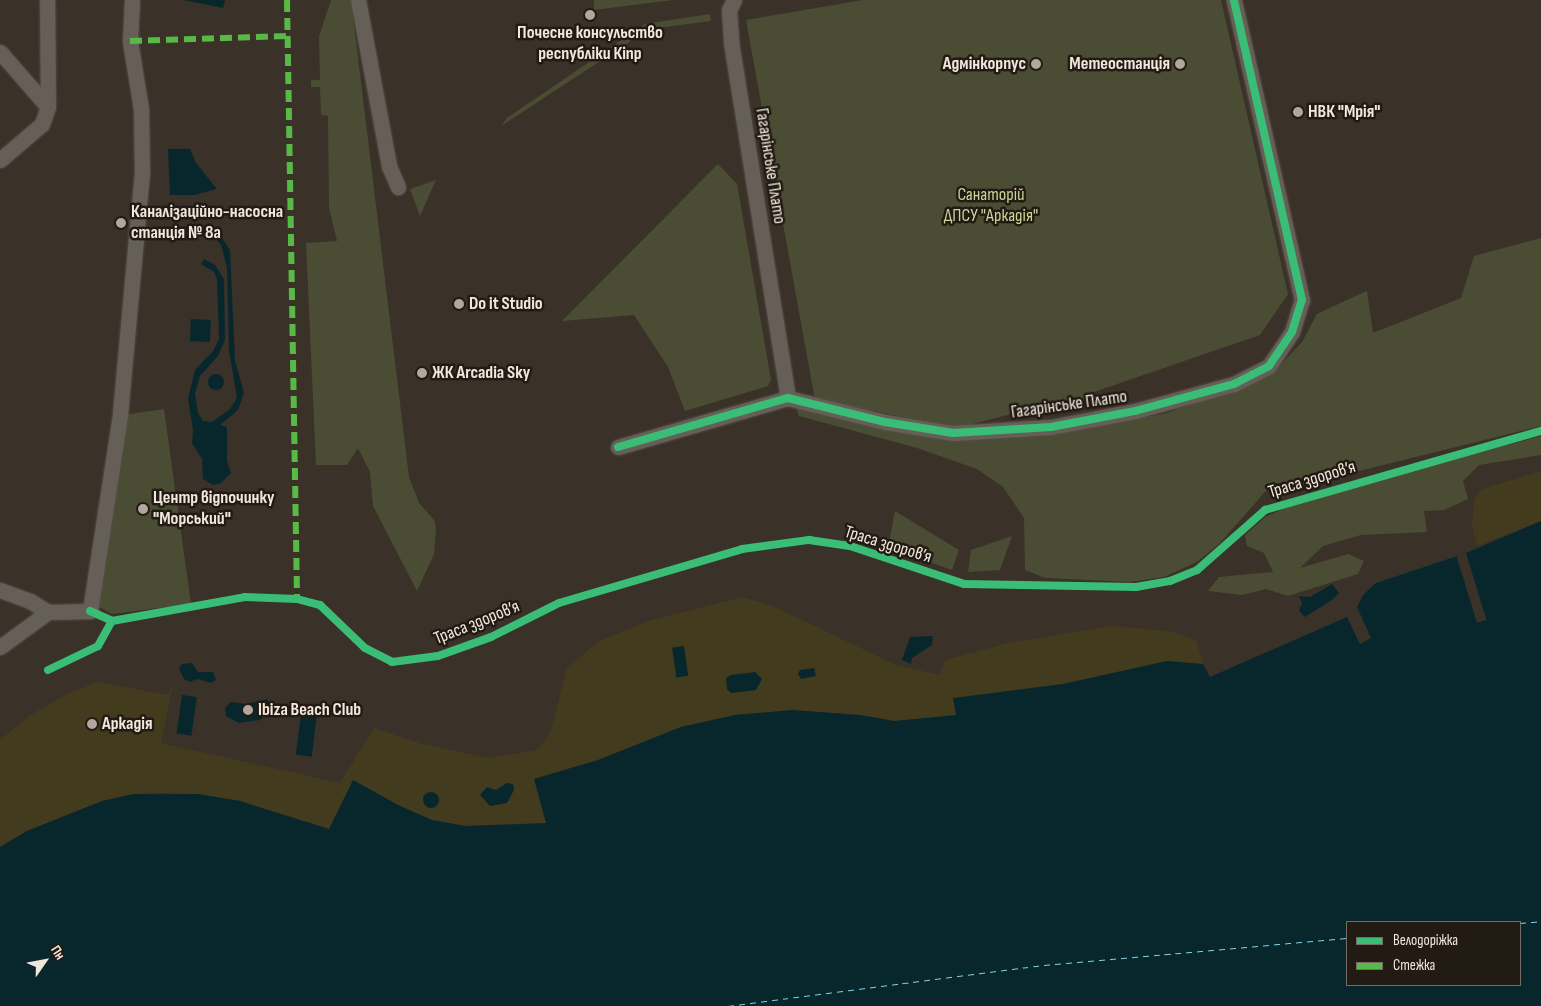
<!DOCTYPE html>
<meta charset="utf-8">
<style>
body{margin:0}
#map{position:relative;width:1541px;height:1006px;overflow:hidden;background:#3a3128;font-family:"Sofia Sans Condensed",sans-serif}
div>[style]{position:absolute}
.green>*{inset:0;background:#4a4d34}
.sand>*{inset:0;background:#433b1e}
.water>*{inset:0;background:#08272d;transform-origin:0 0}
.round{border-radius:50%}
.pier>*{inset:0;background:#3a3128;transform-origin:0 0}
.ferry>*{height:1px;margin-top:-0.5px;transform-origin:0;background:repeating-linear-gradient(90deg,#84d1e8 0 6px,transparent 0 11px)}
.roads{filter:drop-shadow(0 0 1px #564e46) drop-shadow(0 0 1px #564e46)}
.minor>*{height:15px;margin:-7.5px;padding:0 7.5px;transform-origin:7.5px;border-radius:7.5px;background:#665f58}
.quiet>*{height:6px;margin-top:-3px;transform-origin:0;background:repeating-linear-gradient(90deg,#58b947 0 12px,transparent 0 18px)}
.cycleway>*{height:8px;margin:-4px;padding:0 4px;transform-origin:4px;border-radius:4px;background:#3abd76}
.dots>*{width:14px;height:14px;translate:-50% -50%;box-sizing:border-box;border:2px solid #221b14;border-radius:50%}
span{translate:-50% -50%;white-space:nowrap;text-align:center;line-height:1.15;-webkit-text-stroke:5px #221b14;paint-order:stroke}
.poi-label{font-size:18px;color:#f1e7dd;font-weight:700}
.right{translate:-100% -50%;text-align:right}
.left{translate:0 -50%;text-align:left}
.street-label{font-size:18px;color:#f1e7dd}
.park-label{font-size:18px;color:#c9d496}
.legend{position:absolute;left:1346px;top:921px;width:175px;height:65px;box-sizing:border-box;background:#221b14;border:1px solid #756d64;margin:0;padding:6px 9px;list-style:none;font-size:15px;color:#f1e7dd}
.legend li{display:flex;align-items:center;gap:10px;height:25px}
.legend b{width:25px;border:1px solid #756d64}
.north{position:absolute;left:20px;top:936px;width:50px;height:50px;-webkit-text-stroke:4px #221b14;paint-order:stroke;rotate:57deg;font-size:14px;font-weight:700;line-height:20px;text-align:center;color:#f1e7dd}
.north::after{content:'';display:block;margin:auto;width:18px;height:22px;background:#f1e7dd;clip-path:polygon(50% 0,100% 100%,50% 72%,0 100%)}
</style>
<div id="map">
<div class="green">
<div style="clip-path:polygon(331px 0,351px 0,409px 477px,419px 503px,434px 520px,436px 528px,434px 554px,417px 591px,373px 506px,370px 472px,358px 448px,347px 465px,316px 465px,306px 243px,337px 241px,329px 208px,328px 116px,321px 115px,320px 87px,311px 87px,311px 80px,320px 80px,319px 36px)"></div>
<div style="clip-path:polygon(594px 0,673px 0,594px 10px)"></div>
<div style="clip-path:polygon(863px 0,1221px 0,1288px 294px,1260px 335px,1091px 393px,1093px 401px,1080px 404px,1078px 397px,972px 424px,968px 429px,815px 400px,746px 20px)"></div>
<div style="clip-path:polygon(710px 14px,711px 21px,649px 29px,501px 126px,507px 118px,645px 24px)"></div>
<div style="clip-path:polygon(718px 164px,737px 184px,771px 380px,768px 386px,685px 411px,668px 367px,634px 315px,562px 321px)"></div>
<div style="clip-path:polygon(436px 180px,420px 216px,410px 189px)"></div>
<div style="clip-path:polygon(1541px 238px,1541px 426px,1294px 487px,1285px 482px,1272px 484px,1220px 543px,1197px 562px,1164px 577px,1130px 582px,1045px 578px,1025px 570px,1024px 518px,1003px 487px,977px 469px,917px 448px,799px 416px,797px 411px,798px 404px,952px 438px,1094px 424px,1164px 414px,1271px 375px,1302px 342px,1317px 314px,1349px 299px,1367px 291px,1373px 333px,1461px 298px,1474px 256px)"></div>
<div style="clip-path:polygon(164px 409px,191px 604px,112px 614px,94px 604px,123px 415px)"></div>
<div style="clip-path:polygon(1541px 436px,1541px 455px,1479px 465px,1463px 481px,1468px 499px,1444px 510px,1424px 511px,1427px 532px,1361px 535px,1323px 546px,1300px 568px,1348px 554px,1364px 561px,1358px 574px,1288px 596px,1266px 589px,1242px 595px,1208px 591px,1219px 577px,1273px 572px,1264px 553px,1247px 546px,1245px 535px,1265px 517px,1311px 496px)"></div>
<div style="clip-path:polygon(895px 511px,959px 550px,952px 570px,888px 547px)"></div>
<div style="clip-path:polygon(1012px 536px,1000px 570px,968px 572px,971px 550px)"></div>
</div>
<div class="sand">
<div style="clip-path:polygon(1541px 471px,1541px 521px,1477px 546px,1472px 526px,1474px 500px,1480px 490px)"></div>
<div style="clip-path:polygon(742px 597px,773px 606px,896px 665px,940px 675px,945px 660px,1009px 643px,1111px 626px,1169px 631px,1196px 640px,1203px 664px,1167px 661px,1063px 684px,953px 699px,957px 715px,923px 720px,894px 721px,860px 715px,792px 710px,735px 715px,681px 727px,598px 760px,534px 779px,547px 823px,538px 825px,465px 826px,432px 820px,400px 806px,329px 829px,240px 801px,198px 794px,159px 793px,134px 794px,102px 801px,27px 831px,0 847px,0 740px,29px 716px,67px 694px,98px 682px,168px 695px,173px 684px,161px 743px,340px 783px,374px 728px,422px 744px,489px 758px,537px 750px,550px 734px,567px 668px,599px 641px,648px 621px)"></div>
</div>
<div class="water">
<div style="clip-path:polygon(184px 0,225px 0,223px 8px)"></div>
<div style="clip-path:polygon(168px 149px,190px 149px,196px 163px,217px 189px,194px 195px,170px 195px)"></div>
<div style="clip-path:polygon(215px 228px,230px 250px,235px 360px,244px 393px,238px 410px,220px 425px,227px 427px,227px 461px,231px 473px,221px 483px,213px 485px,203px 479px,202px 459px,192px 443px,193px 430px,188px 398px,195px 370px,213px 351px,219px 339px,217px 279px,214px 272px,201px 264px,204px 259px,215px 265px,224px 279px,225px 340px,218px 356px,200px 376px,195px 393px,198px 413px,203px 421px,212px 422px,230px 409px,237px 398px,229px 350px,227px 267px,221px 245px,212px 233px)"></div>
<div style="left:191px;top:319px;width:20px;height:22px;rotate:3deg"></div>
<div class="round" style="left:208px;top:374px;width:16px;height:16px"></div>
<div style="clip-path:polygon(evenodd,1541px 521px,1541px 1006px,0 1006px,0 847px,27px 831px,102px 801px,134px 794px,198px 794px,240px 801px,329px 829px,353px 780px,400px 806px,432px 820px,465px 826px,546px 823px,534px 779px,598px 760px,681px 727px,735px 715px,792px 710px,860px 715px,894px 721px,956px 715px,953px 698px,1063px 684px,1167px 661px,1203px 664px,1210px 677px,1347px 617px,1360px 644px,1371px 638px,1357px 607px,1363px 595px,1376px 583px,1466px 553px,1541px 521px,1347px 922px,1520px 922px,1520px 985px,1347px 985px,1347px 922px)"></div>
<div style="clip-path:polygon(1332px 584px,1339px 593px,1332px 600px,1305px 617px,1299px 611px,1302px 603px,1299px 596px,1310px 597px)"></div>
<div style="clip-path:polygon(933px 636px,932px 645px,912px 658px,911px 664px,902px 660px,910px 637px)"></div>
<div style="left:684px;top:646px;width:30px;height:12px;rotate:82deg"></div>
<div style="clip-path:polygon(192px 663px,198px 672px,213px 672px,216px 680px,211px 683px,197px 679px,190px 682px,184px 679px,179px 669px,182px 664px)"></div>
<div style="clip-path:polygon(814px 668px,816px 676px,801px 679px,798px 674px,800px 670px)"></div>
<div style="clip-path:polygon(755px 672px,762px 679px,756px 690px,731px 693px,727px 689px,726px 678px,731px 675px)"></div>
<div style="left:182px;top:695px;width:15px;height:39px;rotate:8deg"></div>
<div style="clip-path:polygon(267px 699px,273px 709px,260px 720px,239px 723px,226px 716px,225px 708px,231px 702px,246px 704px)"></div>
<div style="left:301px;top:713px;width:16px;height:42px;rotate:7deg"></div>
<div style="clip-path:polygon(507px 783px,513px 784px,514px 790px,507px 803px,490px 806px,480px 795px,487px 787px,496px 790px)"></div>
<div class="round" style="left:423px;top:792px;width:16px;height:16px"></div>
</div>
<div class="pier">
<div style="left:1466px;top:553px;width:70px;height:10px;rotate:73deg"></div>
</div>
<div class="ferry">
<div style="left:1520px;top:923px;width:21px;rotate:-5deg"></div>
<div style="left:728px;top:1006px;width:319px;rotate:-7.4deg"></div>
<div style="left:1044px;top:965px;width:304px;rotate:-5.1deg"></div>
</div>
<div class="roads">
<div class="minor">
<div style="left:358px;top:0;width:169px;rotate:79.4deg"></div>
<div style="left:389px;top:166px;width:23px;rotate:67deg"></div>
<div style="left:734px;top:0;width:11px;rotate:117deg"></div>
<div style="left:729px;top:10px;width:32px;rotate:86deg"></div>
<div style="left:731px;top:42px;width:361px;rotate:80.9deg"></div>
<div style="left:0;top:52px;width:73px;rotate:48.9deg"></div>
<div style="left:0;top:160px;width:55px;rotate:-40.6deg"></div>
<div style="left:42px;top:124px;width:18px;rotate:-71deg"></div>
<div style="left:48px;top:107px;width:107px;rotate:-90.5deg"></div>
<div style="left:618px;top:447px;width:177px;rotate:-16.1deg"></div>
<div style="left:788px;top:398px;width:100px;rotate:13.9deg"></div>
<div style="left:885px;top:422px;width:69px;rotate:9.2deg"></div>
<div style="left:953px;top:433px;width:98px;rotate:-3.5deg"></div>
<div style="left:1051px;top:427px;width:86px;rotate:-10.8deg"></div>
<div style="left:1135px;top:411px;width:103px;rotate:-15.3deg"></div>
<div style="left:1234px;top:384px;width:39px;rotate:-27deg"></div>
<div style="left:1269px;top:366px;width:41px;rotate:-55.9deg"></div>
<div style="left:1292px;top:332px;width:34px;rotate:-73deg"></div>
<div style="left:1302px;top:300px;width:308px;rotate:-102.8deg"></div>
<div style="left:0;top:590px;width:32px;rotate:20deg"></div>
<div style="left:30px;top:601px;width:21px;rotate:31deg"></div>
<div style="left:0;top:647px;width:59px;rotate:-36.1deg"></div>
<div style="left:48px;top:612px;width:42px;rotate:-1.4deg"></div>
<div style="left:90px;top:611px;width:199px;rotate:-81.3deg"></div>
<div style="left:120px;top:414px;width:241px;rotate:-84.8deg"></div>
<div style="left:142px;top:174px;width:65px;rotate:-90.9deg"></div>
<div style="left:141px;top:109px;width:69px;rotate:-99.2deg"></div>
<div style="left:130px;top:41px;width:41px;rotate:-87.2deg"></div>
</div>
</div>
<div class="quiet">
<div style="left:287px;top:0;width:599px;rotate:89.04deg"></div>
<div style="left:130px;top:41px;width:158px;rotate:-1.8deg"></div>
</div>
<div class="cycleway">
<div style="left:618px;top:447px;width:177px;rotate:-16.1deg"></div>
<div style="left:788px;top:398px;width:100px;rotate:13.9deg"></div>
<div style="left:885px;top:422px;width:69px;rotate:9.2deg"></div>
<div style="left:953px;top:433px;width:98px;rotate:-3.5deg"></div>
<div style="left:1051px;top:427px;width:86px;rotate:-10.8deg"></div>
<div style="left:1135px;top:411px;width:103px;rotate:-15.3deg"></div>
<div style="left:1234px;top:384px;width:39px;rotate:-27deg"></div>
<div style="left:1269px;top:366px;width:41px;rotate:-55.9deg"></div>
<div style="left:1292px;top:332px;width:34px;rotate:-73deg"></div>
<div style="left:1302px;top:300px;width:308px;rotate:-102.8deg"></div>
<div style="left:90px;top:611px;width:24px;rotate:24deg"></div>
<div style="left:112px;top:621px;width:135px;rotate:-10.2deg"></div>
<div style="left:245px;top:597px;width:52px;rotate:2.2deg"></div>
<div style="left:297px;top:599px;width:24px;rotate:15deg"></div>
<div style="left:320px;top:605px;width:62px;rotate:43.7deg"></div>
<div style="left:365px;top:648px;width:30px;rotate:27deg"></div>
<div style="left:392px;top:662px;width:46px;rotate:-7.4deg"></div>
<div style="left:438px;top:656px;width:56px;rotate:-19.7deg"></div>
<div style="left:491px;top:637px;width:76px;rotate:-26.6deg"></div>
<div style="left:559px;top:603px;width:191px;rotate:-16.4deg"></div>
<div style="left:742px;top:549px;width:68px;rotate:-7.7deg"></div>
<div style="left:809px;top:540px;width:41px;rotate:8.3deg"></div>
<div style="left:850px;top:546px;width:120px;rotate:18.4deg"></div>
<div style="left:964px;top:584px;width:172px;rotate:1deg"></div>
<div style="left:1136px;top:587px;width:35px;rotate:-10deg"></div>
<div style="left:1170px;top:581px;width:29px;rotate:-22deg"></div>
<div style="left:1197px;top:570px;width:91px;rotate:-41.4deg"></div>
<div style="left:1265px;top:510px;width:287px;rotate:-16deg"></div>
<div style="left:48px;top:670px;width:55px;rotate:-25.6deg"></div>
<div style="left:98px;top:646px;width:29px;rotate:-61deg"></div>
</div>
<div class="dots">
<div style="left:590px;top:15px;background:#b1a79e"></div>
<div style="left:1036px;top:64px;background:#b1a79e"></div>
<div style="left:1180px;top:64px;background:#b1a79e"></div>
<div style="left:1298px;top:112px;background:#b1a79e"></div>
<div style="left:121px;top:223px;background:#b1a79e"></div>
<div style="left:459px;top:304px;background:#b1a79e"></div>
<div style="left:422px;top:373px;background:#b1a79e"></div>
<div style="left:143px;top:509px;background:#b1a79e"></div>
<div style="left:248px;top:710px;background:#b1a79e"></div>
<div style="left:92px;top:724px;background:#b1a79e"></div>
</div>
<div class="poi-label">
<span style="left:590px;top:44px">Почесне консульство<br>республіки Кіпр</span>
<span class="right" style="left:1026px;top:64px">Адмінкорпус</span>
<span class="right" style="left:1170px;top:64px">Метеостанція</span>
<span class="left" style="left:1308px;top:112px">НВК "Мрія"</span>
<span class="left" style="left:131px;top:223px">Каналізаційно-насосна<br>станція № 8а</span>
<span class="left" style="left:469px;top:304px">Do it Studio</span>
<span class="left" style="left:432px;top:373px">ЖК Arcadia Sky</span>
<span class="left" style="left:153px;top:509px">Центр відпочинку<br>"Морський"</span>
<span class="left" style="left:258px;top:710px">Ibiza Beach Club</span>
<span class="left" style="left:102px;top:724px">Аркадія</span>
</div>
<div class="street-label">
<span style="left:770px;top:166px;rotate:81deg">Гагарінське Плато</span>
<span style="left:1069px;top:405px;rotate:-8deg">Гагарінське Плато</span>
<span style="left:1312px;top:480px;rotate:-17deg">Траса здоров’я</span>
<span style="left:888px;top:545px;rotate:17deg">Траса здоров’я</span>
<span style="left:477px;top:623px;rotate:-22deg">Траса здоров’я</span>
</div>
<div class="park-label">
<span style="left:991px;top:206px">Санаторій<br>ДПСУ "Аркадія"</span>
</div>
<ul class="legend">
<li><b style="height:6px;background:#3abd76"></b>Велодоріжка</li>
<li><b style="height:6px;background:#58b947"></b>Стежка</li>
</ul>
<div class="north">Пн</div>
</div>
